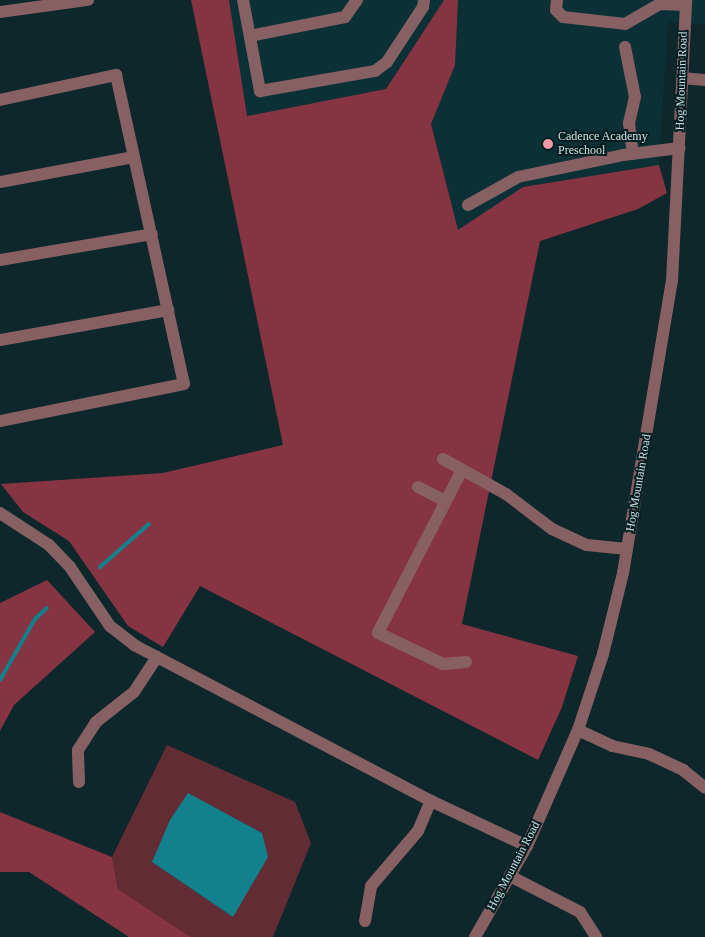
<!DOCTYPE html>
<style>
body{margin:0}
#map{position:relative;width:705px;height:937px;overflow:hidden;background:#0d272b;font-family:Georgia,serif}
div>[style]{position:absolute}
.built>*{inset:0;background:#0b3136}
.green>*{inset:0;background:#632c34}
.forest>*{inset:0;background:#873442}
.water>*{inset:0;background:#12818e}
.stream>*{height:4px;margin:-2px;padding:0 2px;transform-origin:2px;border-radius:2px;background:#12818e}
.minor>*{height:12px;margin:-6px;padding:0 6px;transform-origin:6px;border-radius:6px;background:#876063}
.dots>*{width:14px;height:14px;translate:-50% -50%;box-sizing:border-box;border:2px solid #041e21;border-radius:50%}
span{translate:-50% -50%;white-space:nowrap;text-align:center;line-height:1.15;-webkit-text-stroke:4px #041e21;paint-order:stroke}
.street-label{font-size:12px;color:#d1e0e2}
.poi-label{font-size:12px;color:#d1e0e2}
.left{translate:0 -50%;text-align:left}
</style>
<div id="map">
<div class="built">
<div style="clip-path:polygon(229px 0,444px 0,386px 89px,247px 116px)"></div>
<div style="clip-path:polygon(458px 0,705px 0,705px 49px,705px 25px,668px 22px,659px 165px,523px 187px,458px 231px,431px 123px,455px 65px)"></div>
</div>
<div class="green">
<div style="clip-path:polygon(evenodd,167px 745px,295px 802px,311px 843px,273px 937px,191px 937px,118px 889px,112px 857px,167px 745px,230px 816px,262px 833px,233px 917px,152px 862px,230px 816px)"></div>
</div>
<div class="forest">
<div style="clip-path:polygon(191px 0,229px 0,247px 116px,386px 89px,444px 0,458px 0,455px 65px,431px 124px,458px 230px,523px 187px,659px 165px,667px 193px,638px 209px,540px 241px,462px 624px,578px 656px,562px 707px,538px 760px,200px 586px,163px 647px,128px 626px,69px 541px,23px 512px,1px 484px,163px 473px,283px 445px)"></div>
<div style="clip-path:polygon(47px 580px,95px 632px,14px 705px,0 731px,0 603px)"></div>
<div style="clip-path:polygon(0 812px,112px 857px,118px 889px,191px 937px,129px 937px,29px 872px,0 872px)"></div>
</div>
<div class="water">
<div style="clip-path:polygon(188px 793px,262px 833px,268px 857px,233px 917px,152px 862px,170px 820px)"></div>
</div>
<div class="stream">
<div style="left:100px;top:567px;width:65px;rotate:-41.3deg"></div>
<div style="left:0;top:680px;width:70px;rotate:-60.2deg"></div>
<div style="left:35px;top:619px;width:16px;rotate:-43deg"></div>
</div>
<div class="minor">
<div style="left:243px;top:0;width:93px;rotate:79.4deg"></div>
<div style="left:260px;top:91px;width:117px;rotate:-9.9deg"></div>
<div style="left:375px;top:71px;width:15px;rotate:-37deg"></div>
<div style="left:387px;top:62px;width:66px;rotate:-56.8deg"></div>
<div style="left:423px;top:7px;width:7px;rotate:-82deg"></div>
<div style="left:557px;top:0;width:10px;rotate:96deg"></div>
<div style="left:556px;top:10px;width:10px;rotate:45deg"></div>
<div style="left:563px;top:17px;width:62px;rotate:6.4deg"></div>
<div style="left:625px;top:24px;width:39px;rotate:-30deg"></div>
<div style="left:659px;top:4px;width:26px;rotate:2deg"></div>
<div style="left:0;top:12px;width:89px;rotate:-7.8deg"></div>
<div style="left:250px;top:36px;width:97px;rotate:-11.3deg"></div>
<div style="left:345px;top:17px;width:21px;rotate:-55deg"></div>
<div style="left:625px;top:47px;width:51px;rotate:78.7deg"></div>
<div style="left:635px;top:97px;width:27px;rotate:103deg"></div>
<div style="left:629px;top:123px;width:31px;rotate:83deg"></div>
<div style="left:682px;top:78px;width:23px;rotate:5deg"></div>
<div style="left:0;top:100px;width:119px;rotate:-12.2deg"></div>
<div style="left:116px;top:75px;width:316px;rotate:77.6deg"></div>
<div style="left:184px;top:384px;width:188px;rotate:168.6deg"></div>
<div style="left:0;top:182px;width:136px;rotate:-10.6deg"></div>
<div style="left:468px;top:205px;width:57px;rotate:-29.2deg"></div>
<div style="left:518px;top:177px;width:107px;rotate:-11.8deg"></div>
<div style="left:623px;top:155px;width:57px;rotate:-7deg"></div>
<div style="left:0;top:260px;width:154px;rotate:-9.7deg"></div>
<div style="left:0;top:340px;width:171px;rotate:-10.1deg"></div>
<div style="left:443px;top:459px;width:72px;rotate:29.1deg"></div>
<div style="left:506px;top:494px;width:58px;rotate:37.3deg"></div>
<div style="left:552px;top:529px;width:38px;rotate:25deg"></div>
<div style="left:587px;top:545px;width:40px;rotate:5.7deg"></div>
<div style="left:462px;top:470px;width:183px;rotate:117.3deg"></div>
<div style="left:378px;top:633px;width:72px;rotate:25.5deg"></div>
<div style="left:443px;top:664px;width:23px;rotate:-5deg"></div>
<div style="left:418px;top:487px;width:31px;rotate:27deg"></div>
<div style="left:0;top:513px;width:59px;rotate:33.1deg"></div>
<div style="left:49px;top:545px;width:30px;rotate:46deg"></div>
<div style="left:70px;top:567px;width:71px;rotate:55.9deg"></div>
<div style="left:110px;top:626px;width:31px;rotate:38deg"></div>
<div style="left:134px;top:645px;width:335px;rotate:27.7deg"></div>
<div style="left:431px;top:801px;width:106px;rotate:25.1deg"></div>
<div style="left:578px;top:730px;width:38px;rotate:25deg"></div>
<div style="left:612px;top:746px;width:38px;rotate:12deg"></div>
<div style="left:649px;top:754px;width:38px;rotate:25deg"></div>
<div style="left:683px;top:770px;width:28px;rotate:39deg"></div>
<div style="left:79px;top:782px;width:32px;rotate:-92deg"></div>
<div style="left:78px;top:750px;width:33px;rotate:-57deg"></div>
<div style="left:96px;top:722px;width:48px;rotate:-38.3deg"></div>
<div style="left:134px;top:692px;width:42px;rotate:-56.7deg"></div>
<div style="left:510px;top:876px;width:79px;rotate:27.2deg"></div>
<div style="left:580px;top:912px;width:30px;rotate:57deg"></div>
<div style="left:365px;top:921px;width:36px;rotate:-80deg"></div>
<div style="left:371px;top:886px;width:72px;rotate:-49.5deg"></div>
<div style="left:418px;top:831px;width:33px;rotate:-67deg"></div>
<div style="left:475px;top:937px;width:105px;rotate:-60.3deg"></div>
<div style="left:527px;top:846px;width:127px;rotate:-66.3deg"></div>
<div style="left:578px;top:730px;width:80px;rotate:-71.8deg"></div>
<div style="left:603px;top:654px;width:83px;rotate:-76.1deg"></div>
<div style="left:623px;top:573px;width:296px;rotate:-80.5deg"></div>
<div style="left:672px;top:281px;width:281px;rotate:-87.1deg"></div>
</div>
<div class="dots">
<div style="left:548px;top:144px;background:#f49aa4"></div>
</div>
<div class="street-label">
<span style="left:682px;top:81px;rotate:-88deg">Hog Mountain Road</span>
<span style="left:639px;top:483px;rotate:-80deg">Hog Mountain Road</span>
<span style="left:514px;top:866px;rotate:-62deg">Hog Mountain Road</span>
</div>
<div class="poi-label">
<span class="left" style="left:558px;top:144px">Cadence Academy<br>Preschool</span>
</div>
</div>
